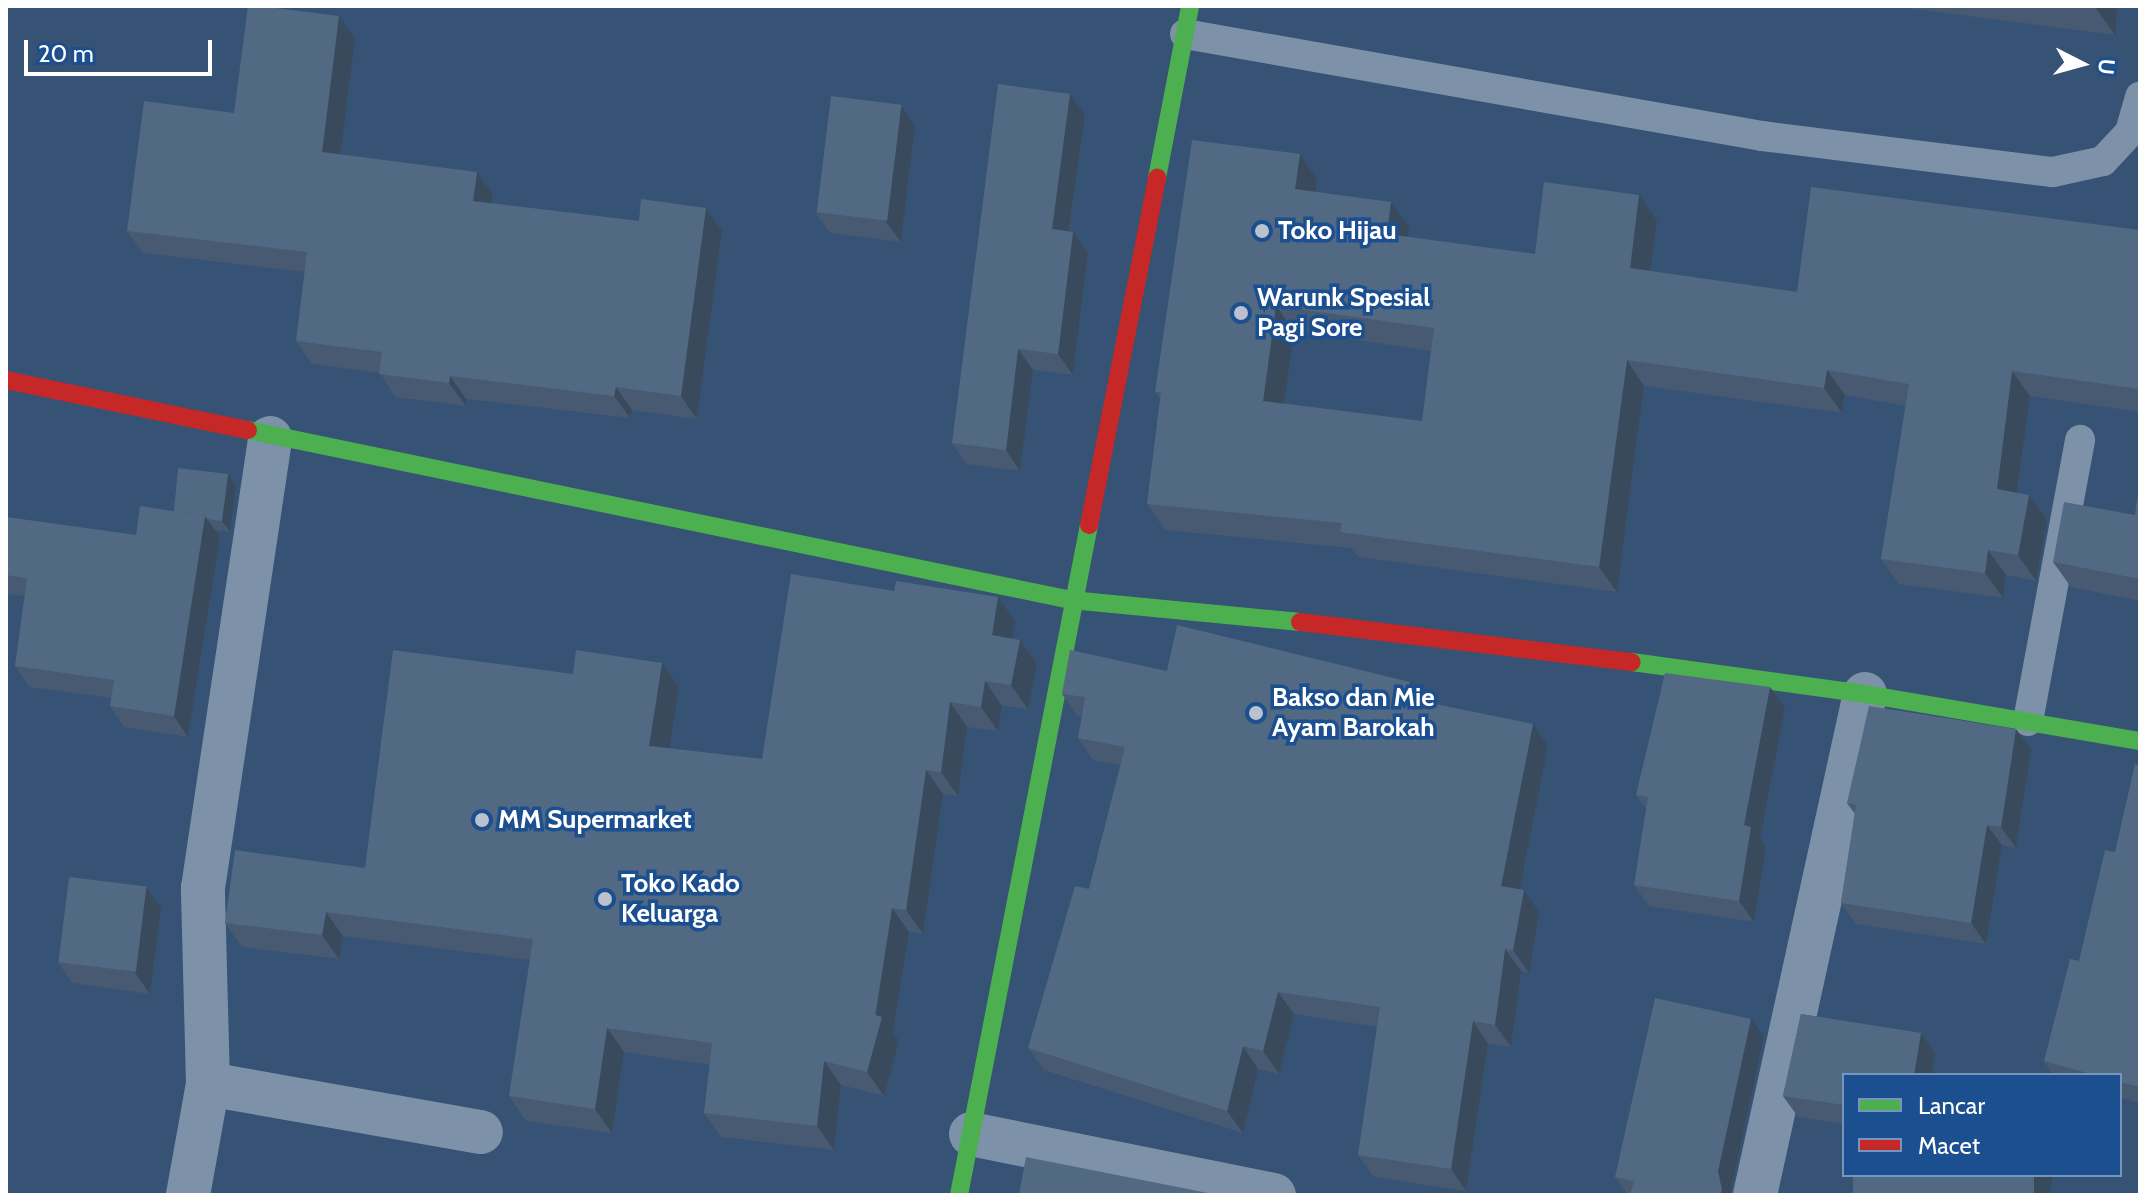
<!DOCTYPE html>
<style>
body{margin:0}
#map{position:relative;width:2146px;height:1201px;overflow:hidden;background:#365274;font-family:Cabin,sans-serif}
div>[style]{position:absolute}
.lane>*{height:30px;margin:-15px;padding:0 15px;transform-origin:15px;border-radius:15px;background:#7d92a8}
.street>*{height:44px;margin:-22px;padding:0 22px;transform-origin:22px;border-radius:22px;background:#7d92a8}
.fast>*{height:18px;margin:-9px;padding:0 9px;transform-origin:9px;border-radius:9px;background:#4caf50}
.jam>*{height:18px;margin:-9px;padding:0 9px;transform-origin:9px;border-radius:9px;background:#c62828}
.wall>*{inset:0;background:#475a72}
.shaded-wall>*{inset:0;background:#394a5c}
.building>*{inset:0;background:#526984;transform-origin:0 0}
.dots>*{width:22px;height:22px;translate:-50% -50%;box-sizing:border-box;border:4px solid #1b4f8f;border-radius:50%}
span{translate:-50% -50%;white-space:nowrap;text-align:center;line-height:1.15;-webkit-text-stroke:7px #1b4f8f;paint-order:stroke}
.poi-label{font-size:26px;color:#fff;font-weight:700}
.left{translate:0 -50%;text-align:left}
.frame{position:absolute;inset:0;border:8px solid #fff;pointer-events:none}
.legend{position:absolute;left:1842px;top:1073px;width:280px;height:104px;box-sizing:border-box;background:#1b4f8f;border:2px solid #7695bc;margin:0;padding:10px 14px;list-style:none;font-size:24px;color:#fff}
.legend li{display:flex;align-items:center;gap:16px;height:40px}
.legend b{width:40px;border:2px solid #7695bc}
.north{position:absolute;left:2042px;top:24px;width:80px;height:80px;-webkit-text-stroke:6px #1b4f8f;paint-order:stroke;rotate:96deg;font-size:22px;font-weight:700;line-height:32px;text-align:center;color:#fff}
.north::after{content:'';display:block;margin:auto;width:28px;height:36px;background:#fff;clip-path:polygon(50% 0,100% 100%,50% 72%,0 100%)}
.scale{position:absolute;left:24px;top:40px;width:188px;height:36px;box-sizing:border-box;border:4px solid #fff;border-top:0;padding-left:10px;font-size:24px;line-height:28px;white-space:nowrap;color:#fff;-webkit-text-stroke:6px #1b4f8f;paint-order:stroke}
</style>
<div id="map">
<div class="lane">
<div style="left:1185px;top:34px;width:586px;rotate:10.02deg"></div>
<div style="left:1762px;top:136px;width:293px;rotate:7.1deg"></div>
<div style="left:2053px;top:172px;width:51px;rotate:-12.4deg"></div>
<div style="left:2103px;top:161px;width:40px;rotate:-47deg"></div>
<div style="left:2130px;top:132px;width:37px;rotate:-74deg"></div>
<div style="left:2028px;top:721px;width:286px;rotate:-79.5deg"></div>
</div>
<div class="street">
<div style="left:208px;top:1084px;width:277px;rotate:10deg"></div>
<div style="left:971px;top:1134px;width:309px;rotate:11.4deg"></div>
<div style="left:188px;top:1195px;width:113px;rotate:-79.8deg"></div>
<div style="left:208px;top:1084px;width:196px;rotate:-91.5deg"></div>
<div style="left:203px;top:888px;width:455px;rotate:-81.5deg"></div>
<div style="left:1755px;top:1195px;width:513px;rotate:-77.62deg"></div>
</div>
<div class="fast">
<div style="left:1157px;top:178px;width:175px;rotate:-79.1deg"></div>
<div style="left:248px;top:430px;width:840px;rotate:11.67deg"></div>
<div style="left:1071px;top:600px;width:230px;rotate:5.5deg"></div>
<div style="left:1632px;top:662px;width:235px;rotate:7.8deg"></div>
<div style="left:1865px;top:694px;width:279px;rotate:9.7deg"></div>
<div style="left:959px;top:1195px;width:682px;rotate:-79.02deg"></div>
</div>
<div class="jam">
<div style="left:6px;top:380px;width:247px;rotate:11.7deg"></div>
<div style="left:1089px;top:525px;width:354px;rotate:-78.9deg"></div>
<div style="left:1300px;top:622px;width:334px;rotate:6.9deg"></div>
</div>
<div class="wall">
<div style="clip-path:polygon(1891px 6px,2118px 6px,2115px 35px)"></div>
<div style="clip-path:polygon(355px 39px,340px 154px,493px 195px,492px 203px,639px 221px,706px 208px,722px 231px,697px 419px,632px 410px,630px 418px,466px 399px,466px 406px,395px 397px,380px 373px,312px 364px,296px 341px,305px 272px,143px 253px,127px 231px,234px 113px)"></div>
<div style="clip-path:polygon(1085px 115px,1069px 231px,1088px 253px,1073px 375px,1033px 370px,1020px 471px,966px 464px,952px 443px)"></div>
<div style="clip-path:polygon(915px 126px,901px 242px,830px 233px,815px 212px)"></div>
<div style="clip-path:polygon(evenodd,1317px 180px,1316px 192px,1409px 227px,1407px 237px,1535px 254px,1657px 221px,1650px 271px,1797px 292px,2140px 230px,2140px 412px,2030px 396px,2017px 493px,2047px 520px,2036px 581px,2006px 575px,2003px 598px,1899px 584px,1881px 559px,1906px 406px,1845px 395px,1842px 413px,1644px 386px,1617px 592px,1358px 557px,1351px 548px,1165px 530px,1147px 504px,1160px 398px,1155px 392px,1317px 180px,1294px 331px,1431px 351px,1422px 421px,1284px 403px,1294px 331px)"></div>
<div style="clip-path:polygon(228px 474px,236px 485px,230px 532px,215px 530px,220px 537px,188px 737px,124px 727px,110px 706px,111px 698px,29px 687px,15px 666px,25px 596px,6px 594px,6px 517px,136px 535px,174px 511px)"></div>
<div style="clip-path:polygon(2140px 480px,2140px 601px,2071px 587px,2053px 562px,2135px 515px)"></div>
<div style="clip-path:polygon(894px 591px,998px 597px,1015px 621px,1012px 638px,1037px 664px,1028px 709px,1002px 706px,998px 731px,967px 727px,958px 796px,943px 794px,923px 934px,909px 932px,893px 1033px,899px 1041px,884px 1096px,841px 1085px,834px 1150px,721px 1137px,704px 1113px,710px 1065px,624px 1052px,612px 1133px,526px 1121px,509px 1096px,530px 960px,343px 936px,339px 959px,242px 947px,225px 923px,365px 868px,573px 674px,662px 663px,679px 687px,669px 748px,762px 759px)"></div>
<div style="clip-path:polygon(1167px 671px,1424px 702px,1548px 746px,1520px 889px,1539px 912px,1529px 973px,1521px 971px,1511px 1047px,1488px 1044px,1466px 1191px,1374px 1177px,1358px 1155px,1377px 1027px,1294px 1014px,1279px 1074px,1258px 1069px,1243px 1133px,1044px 1070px,1028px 1048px,1089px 889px,1120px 765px,1093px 760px,1078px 738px,1082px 716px,1078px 716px,1062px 694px)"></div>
<div style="clip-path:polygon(1785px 708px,1760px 839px,1766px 847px,1754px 922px,1649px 906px,1634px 885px,1646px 809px,1636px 795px)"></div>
<div style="clip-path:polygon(2031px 750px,2016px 848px,2002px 845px,1986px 944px,1856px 924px,1841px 903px,1855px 814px,1847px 803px)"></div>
<div style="clip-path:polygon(2140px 766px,2140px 1103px,2120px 1098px,2120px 1075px,2053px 1075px,2044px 1061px,2079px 961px,2115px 852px)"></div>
<div style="clip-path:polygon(161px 908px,150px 994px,72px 983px,58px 962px)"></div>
<div style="clip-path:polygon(1801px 1014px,1921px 1033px,1935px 1054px,1932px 1075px,1844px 1075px,1844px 1124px,1798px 1117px,1783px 1096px)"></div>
<div style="clip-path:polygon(1764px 1037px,1731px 1190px,1732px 1195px,1628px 1195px,1615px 1177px)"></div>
</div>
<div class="shaded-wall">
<div style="clip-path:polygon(2094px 6px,2118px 6px,2115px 35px)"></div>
<div style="clip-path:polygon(339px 16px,355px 39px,338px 174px,322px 152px)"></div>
<div style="clip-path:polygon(1070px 94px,1085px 115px,1066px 250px,1052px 229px)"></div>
<div style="clip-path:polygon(901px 105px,915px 126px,901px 242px,886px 222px)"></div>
<div style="clip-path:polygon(1300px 154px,1317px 180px,1313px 215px,1295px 189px)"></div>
<div style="clip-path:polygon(477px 172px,493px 195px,489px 224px,473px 201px)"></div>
<div style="clip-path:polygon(1639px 195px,1657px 221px,1647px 294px,1630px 268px)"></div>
<div style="clip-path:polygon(1391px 202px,1409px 227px,1404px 259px,1387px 234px)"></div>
<div style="clip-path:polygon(706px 208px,722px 231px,697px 419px,681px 396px)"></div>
<div style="clip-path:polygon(1073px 232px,1088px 253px,1073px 375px,1058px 354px)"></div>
<div style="clip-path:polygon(1276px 306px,1294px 331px,1281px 426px,1263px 401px)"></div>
<div style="clip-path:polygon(1018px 349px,1033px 370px,1020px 471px,1006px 450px)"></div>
<div style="clip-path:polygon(1627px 360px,1644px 386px,1617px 592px,1599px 567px)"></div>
<div style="clip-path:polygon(1827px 370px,1845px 395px,1842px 413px,1824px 388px)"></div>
<div style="clip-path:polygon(2012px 371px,2030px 396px,2014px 514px,1997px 489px)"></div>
<div style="clip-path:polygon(450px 376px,466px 399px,466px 406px,449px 383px)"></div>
<div style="clip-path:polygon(616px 387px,632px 410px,630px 418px,614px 396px)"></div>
<div style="clip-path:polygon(228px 474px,236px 485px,230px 532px,222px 521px)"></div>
<div style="clip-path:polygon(2029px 495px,2047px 520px,2036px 581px,2018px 555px)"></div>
<div style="clip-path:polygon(205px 516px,220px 537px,188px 737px,174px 716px)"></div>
<div style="clip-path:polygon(1988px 550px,2006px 575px,2003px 598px,1985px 573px)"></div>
<div style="clip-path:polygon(998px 597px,1015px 621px,1009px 659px,992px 635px)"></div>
<div style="clip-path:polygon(1020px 640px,1037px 664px,1028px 709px,1011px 685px)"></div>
<div style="clip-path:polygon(662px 663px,679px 687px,666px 770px,649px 746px)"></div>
<div style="clip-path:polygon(985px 681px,1002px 706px,998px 731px,981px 707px)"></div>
<div style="clip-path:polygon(1410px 682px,1425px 704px,1406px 698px)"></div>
<div style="clip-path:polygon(1770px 687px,1785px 708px,1760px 839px,1766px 847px,1754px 922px,1739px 901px,1744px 825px)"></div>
<div style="clip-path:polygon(950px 702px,967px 727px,958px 796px,941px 772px)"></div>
<div style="clip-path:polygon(1533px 724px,1548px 746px,1516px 908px,1501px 886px)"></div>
<div style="clip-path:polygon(2016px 729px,2031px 750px,2016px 848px,2001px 827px)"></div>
<div style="clip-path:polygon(926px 770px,943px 794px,923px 934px,906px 910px)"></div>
<div style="clip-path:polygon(1987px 825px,2002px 845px,1986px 944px,1971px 923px)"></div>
<div style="clip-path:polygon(146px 887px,161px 908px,150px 994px,135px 973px)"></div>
<div style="clip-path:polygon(1524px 890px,1539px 912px,1529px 973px,1513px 950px)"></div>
<div style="clip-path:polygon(892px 908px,909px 932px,893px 1033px,899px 1041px,884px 1096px,867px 1072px)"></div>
<div style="clip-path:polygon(326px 912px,343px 936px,339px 959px,322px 935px)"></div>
<div style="clip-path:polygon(1505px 949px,1521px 971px,1511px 1047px,1495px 1025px)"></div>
<div style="clip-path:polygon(1278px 992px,1294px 1014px,1279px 1074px,1263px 1051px)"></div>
<div style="clip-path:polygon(1751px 1019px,1764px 1037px,1731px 1190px,1732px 1195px,1720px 1195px,1718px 1171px)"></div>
<div style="clip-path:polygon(1473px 1021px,1488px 1044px,1466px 1191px,1451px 1169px)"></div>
<div style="clip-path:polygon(607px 1028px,624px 1052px,612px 1133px,595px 1109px)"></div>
<div style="clip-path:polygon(1921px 1033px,1935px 1054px,1932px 1075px,1914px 1075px)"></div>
<div style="clip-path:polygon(1243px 1046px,1258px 1069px,1243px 1133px,1227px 1111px)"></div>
<div style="clip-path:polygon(824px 1061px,841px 1085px,834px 1150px,817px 1126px)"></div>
<div style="clip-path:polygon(2034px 1175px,2053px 1175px,2049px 1195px,2031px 1195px)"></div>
</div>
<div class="building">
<div style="clip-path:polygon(248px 6px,260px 6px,339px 16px,322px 152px,477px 172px,473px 201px,639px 221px,641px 199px,706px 208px,681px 396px,616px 387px,614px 396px,450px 376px,449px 383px,379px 374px,382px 352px,296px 341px,307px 252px,127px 231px,144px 101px,234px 113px)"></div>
<div style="clip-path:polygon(998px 84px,1070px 94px,1052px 229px,1073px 232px,1058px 354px,1018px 349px,1006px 450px,952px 443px)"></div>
<div style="left:831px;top:96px;width:71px;height:117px;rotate:7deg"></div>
<div style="clip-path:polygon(evenodd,1192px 140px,1300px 154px,1295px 189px,1391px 202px,1387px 234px,1535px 254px,1544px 182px,1639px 195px,1630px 268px,1797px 292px,1811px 187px,2140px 230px,2140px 389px,2012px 371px,1997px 489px,2029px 495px,2018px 555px,1988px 550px,1985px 573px,1881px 559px,1909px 384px,1827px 370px,1824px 388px,1627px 360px,1599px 567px,1340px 532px,1342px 523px,1147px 504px,1161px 392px,1155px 392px,1192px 140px,1276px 306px,1434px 328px,1422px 421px,1263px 401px,1276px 306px)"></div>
<div style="clip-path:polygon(178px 468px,228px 474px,222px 521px,207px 519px,205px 516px,174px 511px)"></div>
<div style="clip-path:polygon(2140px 480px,2140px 579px,2053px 562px,2064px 502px,2135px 515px)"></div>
<div style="clip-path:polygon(140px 506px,205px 516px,174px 716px,110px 706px,114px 680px,15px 666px,27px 578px,6px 575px,6px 517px,136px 535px)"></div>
<div style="clip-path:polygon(791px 574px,894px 591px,896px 581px,998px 597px,992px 635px,1020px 640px,1011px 685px,985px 681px,981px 707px,950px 702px,941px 772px,926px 770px,906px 910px,892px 908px,875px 1015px,882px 1017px,867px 1072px,824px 1061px,817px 1126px,704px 1113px,712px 1043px,607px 1028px,595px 1109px,509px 1096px,533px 939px,326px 912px,322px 935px,225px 923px,235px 850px,365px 868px,393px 650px,573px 674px,576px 650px,662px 663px,649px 746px,762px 759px)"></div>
<div style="clip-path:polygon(1177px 625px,1410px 682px,1406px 698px,1533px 724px,1501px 886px,1524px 890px,1513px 950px,1505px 949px,1495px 1025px,1473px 1021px,1451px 1169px,1358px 1155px,1380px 1007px,1278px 992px,1263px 1051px,1243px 1046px,1227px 1111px,1028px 1048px,1075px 886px,1089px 889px,1125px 747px,1078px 738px,1085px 697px,1062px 694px,1070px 650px,1167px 671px)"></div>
<div style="clip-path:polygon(1665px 673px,1770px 687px,1744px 825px,1751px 827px,1739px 901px,1634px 885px,1648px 797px,1636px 795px)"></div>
<div style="clip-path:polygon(1869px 706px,2016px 729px,2001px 827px,1987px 825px,1971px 923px,1841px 903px,1856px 805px,1847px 803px)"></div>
<div style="clip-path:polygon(2135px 764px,2140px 766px,2140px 1087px,2120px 1082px,2120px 1075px,2095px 1075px,2044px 1061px,2070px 959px,2079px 961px,2105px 850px,2115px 852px)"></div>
<div style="left:69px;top:877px;width:78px;height:86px;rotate:7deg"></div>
<div style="clip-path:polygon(1655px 998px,1751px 1019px,1718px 1171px,1722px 1190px,1720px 1195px,1630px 1195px,1634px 1181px,1615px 1177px)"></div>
<div style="clip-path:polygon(1801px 1014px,1921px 1033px,1914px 1075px,1844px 1075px,1844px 1105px,1783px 1096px)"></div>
<div style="clip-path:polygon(1026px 1157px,1218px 1195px,1019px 1195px)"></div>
<div style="left:1853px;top:1175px;width:181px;height:20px"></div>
</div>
<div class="dots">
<div style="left:1262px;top:231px;background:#b9c2ce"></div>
<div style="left:1241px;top:313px;background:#b9c2ce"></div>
<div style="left:1256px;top:713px;background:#b9c2ce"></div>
<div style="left:482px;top:820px;background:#b9c2ce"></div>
<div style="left:605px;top:899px;background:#b9c2ce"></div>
</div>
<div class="poi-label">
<span class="left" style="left:1278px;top:231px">Toko Hijau</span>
<span class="left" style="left:1257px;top:313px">Warunk Spesial<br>Pagi Sore</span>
<span class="left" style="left:1272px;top:713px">Bakso dan Mie<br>Ayam Barokah</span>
<span class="left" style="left:498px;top:820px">MM Supermarket</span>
<span class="left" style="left:621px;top:899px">Toko Kado<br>Keluarga</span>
</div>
<div class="frame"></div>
<ul class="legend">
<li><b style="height:10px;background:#4caf50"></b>Lancar</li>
<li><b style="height:10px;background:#c62828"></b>Macet</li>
</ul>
<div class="north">U</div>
<div class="scale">20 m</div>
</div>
